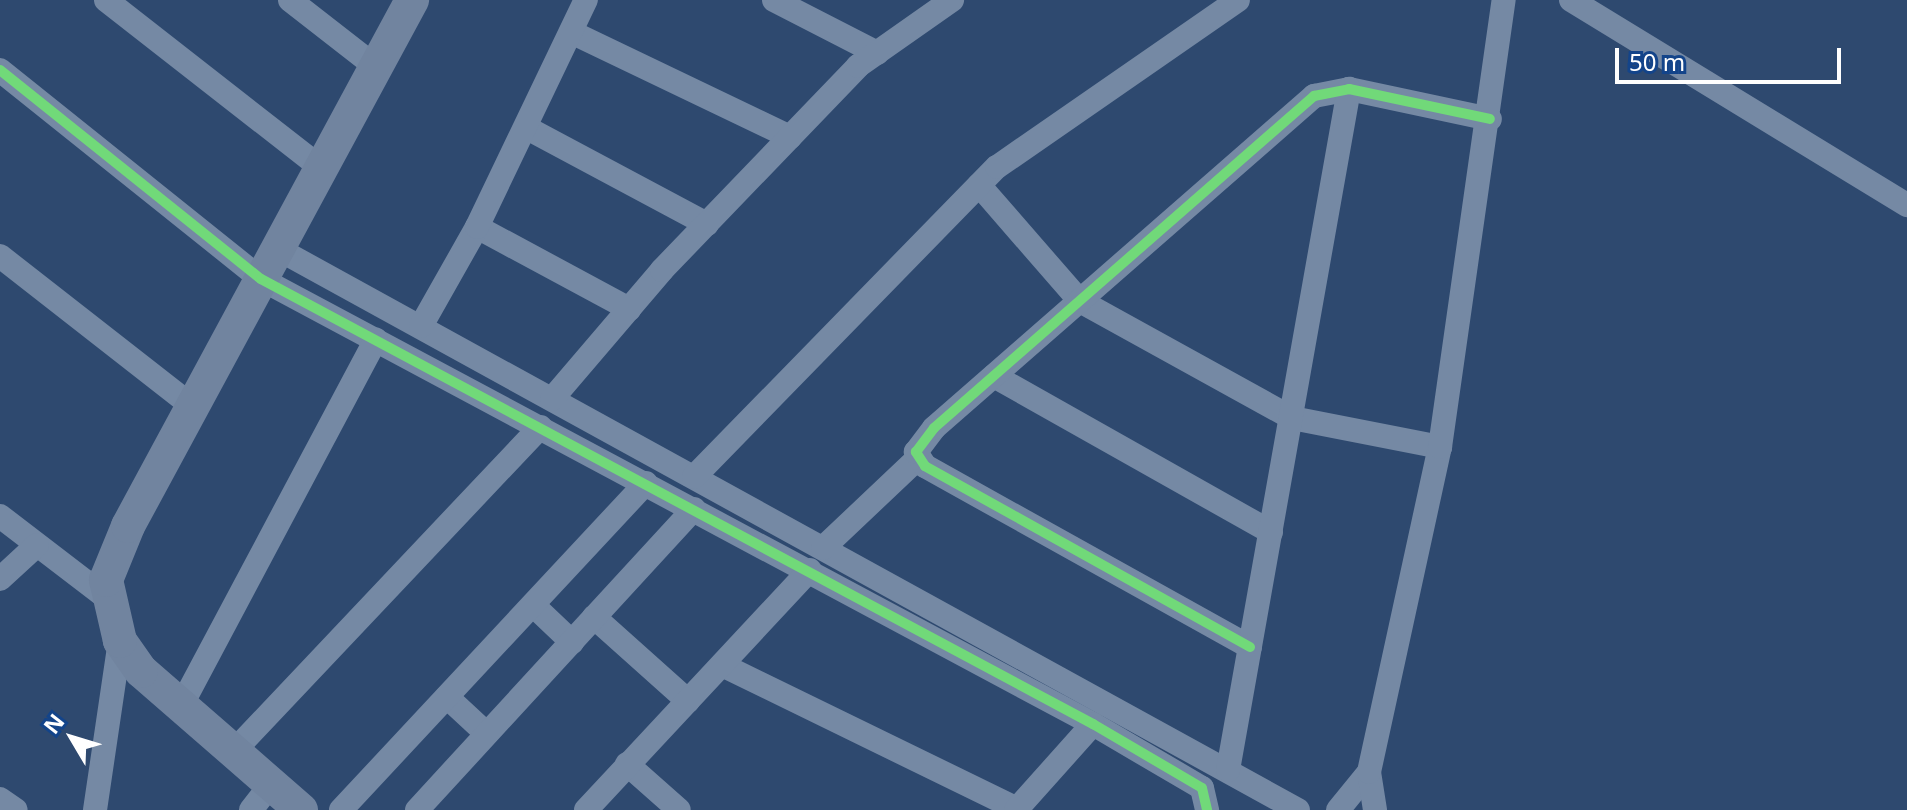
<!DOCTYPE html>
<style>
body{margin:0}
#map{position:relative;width:1907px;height:810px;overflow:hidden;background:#2e496f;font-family:"Noto Sans",sans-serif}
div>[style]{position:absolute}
.street>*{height:24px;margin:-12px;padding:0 12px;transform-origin:12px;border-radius:12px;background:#7589a4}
.secondary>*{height:34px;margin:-17px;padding:0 17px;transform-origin:17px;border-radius:17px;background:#71849f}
.cycleway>*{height:10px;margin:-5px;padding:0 5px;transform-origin:5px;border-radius:5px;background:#71d979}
span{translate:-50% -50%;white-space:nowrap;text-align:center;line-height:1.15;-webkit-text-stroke:6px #13448a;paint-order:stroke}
.north{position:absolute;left:32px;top:698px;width:80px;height:80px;-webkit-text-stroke:6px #13448a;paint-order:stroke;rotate:308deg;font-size:22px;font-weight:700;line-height:32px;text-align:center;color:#fff}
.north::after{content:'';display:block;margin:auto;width:28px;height:36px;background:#fff;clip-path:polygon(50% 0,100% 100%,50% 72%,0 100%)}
.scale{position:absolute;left:1615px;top:48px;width:226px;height:36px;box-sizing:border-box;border:4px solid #fff;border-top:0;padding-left:10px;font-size:24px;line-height:28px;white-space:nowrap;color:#fff;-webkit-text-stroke:6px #13448a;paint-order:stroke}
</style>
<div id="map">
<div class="street">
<div style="left:106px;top:0;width:273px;rotate:38deg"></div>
<div style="left:290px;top:0;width:109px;rotate:37.9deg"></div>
<div style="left:774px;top:0;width:116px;rotate:27.2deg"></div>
<div style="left:1571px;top:0;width:394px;rotate:31.4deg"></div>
<div style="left:571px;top:32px;width:243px;rotate:25.6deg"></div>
<div style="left:0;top:70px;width:334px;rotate:38.7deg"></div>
<div style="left:261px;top:279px;width:944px;rotate:28.14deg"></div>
<div style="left:1093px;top:724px;width:126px;rotate:30.4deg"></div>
<div style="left:1202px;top:788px;width:23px;rotate:77deg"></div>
<div style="left:527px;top:128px;width:204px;rotate:28.1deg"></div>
<div style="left:979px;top:185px;width:154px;rotate:49deg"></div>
<div style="left:1080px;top:301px;width:242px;rotate:28.9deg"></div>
<div style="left:1292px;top:418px;width:151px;rotate:11.1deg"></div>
<div style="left:477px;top:227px;width:173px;rotate:28.3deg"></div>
<div style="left:278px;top:249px;width:1164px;rotate:28.81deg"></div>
<div style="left:0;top:256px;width:244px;rotate:38deg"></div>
<div style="left:421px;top:326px;width:114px;rotate:-60.5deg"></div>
<div style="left:477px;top:227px;width:252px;rotate:-64.4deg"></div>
<div style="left:994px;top:376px;width:318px;rotate:29.4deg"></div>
<div style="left:552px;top:399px;width:170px;rotate:-49.5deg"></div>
<div style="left:662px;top:270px;width:283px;rotate:-46.1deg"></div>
<div style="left:858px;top:66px;width:115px;rotate:-35.1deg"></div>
<div style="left:694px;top:477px;width:433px;rotate:-45.7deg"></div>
<div style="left:997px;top:167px;width:293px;rotate:-34.7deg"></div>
<div style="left:0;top:516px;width:141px;rotate:37.5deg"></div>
<div style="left:823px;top:548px;width:128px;rotate:-43.4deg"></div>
<div style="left:0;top:579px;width:50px;rotate:-42.6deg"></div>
<div style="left:533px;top:605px;width:54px;rotate:43.5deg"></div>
<div style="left:594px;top:617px;width:126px;rotate:41.8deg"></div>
<div style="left:1250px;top:647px;width:372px;rotate:-150.9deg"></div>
<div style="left:925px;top:466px;width:17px;rotate:-123deg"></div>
<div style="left:916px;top:452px;width:30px;rotate:-53deg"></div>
<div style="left:934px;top:428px;width:505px;rotate:-41.14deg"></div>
<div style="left:1314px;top:96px;width:36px;rotate:-11deg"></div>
<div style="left:1349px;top:89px;width:144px;rotate:12deg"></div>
<div style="left:722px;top:665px;width:328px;rotate:26deg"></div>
<div style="left:447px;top:697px;width:54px;rotate:42.8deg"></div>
<div style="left:181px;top:706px;width:415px;rotate:-62deg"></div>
<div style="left:234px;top:751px;width:446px;rotate:-46.6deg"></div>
<div style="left:627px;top:764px;width:69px;rotate:41.5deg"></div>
<div style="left:1228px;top:770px;width:692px;rotate:-79.92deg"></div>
<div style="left:0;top:799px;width:19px;rotate:35deg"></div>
<div style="left:95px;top:810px;width:171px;rotate:-81.6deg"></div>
<div style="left:251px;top:810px;width:33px;rotate:-52deg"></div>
<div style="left:341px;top:810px;width:447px;rotate:-47deg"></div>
<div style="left:417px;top:810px;width:409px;rotate:-47.4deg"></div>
<div style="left:586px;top:810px;width:328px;rotate:-47deg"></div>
<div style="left:1016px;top:810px;width:115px;rotate:-48.2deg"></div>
<div style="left:1338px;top:810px;width:49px;rotate:-50.8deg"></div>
<div style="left:1375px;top:810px;width:38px;rotate:-99deg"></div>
<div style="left:1369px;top:772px;width:333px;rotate:-77.7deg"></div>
<div style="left:1440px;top:447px;width:452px;rotate:-81.9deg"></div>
</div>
<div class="secondary">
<div style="left:301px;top:810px;width:212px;rotate:-139deg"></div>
<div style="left:141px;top:671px;width:37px;rotate:-125deg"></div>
<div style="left:120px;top:641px;width:63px;rotate:-102.9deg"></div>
<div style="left:106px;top:580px;width:58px;rotate:-67.8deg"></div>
<div style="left:128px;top:526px;width:598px;rotate:-61.63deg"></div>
</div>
<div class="cycleway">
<div style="left:0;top:70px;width:334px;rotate:38.7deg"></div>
<div style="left:261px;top:279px;width:944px;rotate:28.14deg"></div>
<div style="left:1093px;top:724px;width:126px;rotate:30.4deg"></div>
<div style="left:1202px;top:788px;width:23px;rotate:77deg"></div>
<div style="left:1250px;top:647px;width:372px;rotate:-150.9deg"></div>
<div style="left:925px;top:466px;width:17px;rotate:-123deg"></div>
<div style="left:916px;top:452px;width:30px;rotate:-53deg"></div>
<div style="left:934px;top:428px;width:505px;rotate:-41.14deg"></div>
<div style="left:1314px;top:96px;width:36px;rotate:-11deg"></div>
<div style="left:1349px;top:89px;width:144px;rotate:12deg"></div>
</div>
<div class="north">N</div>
<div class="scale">50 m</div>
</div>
